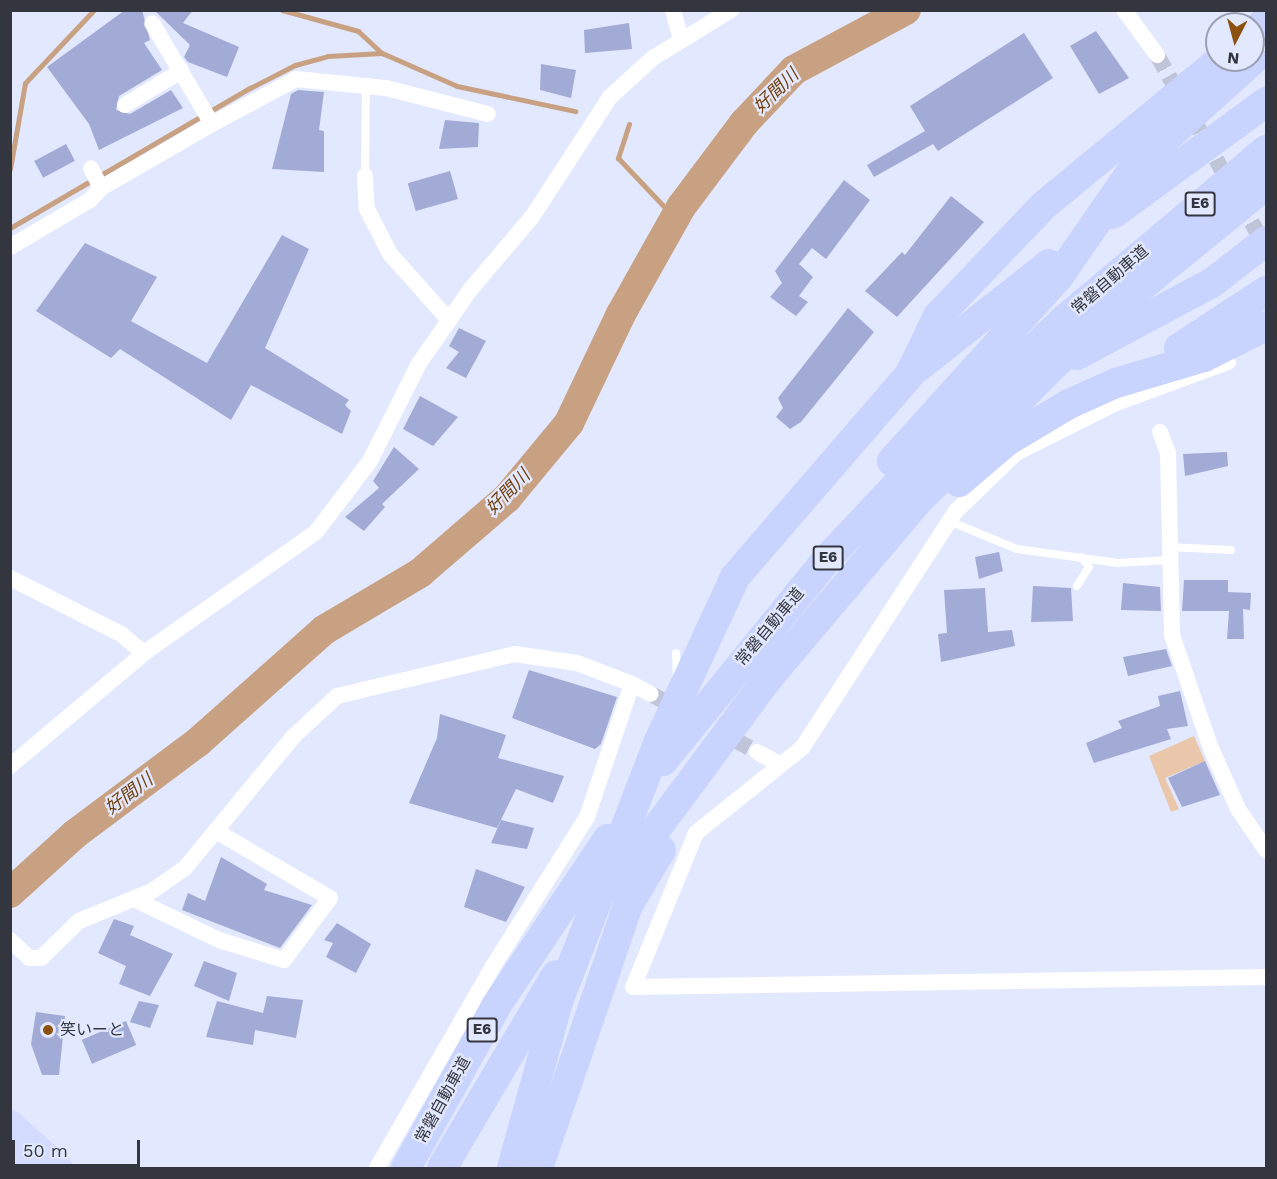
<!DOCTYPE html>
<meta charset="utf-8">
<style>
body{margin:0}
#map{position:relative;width:1277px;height:1179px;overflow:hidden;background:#e2e8fe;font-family:"Work Sans","Noto Sans JP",sans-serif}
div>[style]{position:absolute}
.green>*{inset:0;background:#eac6aa}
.stream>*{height:5px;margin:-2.5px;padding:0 2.5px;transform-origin:2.5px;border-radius:2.5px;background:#c8a183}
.river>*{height:30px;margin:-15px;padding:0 15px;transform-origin:15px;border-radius:15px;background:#c8a183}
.building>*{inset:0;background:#a1abd5;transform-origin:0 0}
.minor-tunnel>*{height:16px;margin-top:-8px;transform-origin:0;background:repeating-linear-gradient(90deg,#bfc4d8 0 16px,transparent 0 24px)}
.service>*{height:8px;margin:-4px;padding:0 4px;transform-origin:4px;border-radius:4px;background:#fff}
.minor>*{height:16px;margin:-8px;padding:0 8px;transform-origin:8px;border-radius:8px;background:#fff}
.trunk>*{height:28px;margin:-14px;padding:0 14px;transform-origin:14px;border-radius:14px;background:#d3dcfe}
.motorway>*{height:30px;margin:-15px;padding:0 15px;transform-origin:15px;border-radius:15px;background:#c8d3fe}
.dots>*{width:16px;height:16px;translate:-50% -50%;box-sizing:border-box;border:3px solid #e2e8fe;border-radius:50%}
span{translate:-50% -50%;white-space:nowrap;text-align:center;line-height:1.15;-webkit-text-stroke:4.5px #e2e8fe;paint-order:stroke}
.shield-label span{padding:2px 4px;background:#e2e8fe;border:2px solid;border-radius:4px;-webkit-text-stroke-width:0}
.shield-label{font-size:15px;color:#34363f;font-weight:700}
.street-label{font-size:16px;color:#34363f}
.poi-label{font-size:16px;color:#34363f}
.left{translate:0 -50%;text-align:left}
.water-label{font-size:18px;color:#73410e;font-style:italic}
.frame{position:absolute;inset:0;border:12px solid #34363f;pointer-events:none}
.north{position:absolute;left:1205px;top:12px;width:60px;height:60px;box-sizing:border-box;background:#e2e8fe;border:2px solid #9ca1b2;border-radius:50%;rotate:186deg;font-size:16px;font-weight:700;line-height:24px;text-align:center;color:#34363f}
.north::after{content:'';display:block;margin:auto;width:21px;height:27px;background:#8c500f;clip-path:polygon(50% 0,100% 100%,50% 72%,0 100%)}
.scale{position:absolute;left:12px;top:1140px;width:128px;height:27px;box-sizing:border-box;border:3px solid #34363f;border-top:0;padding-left:8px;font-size:18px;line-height:21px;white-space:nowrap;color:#34363f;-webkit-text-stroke:4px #e2e8fe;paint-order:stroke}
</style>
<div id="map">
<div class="green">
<div style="clip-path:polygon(1194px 736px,1205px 761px,1165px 778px,1179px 809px,1171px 812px,1149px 756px)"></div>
</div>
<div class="stream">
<div style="left:282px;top:10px;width:79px;rotate:15.4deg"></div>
<div style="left:358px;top:31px;width:33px;rotate:43deg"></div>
<div style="left:629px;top:124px;width:36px;rotate:108deg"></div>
<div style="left:618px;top:158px;width:83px;rotate:46.5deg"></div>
<div style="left:10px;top:169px;width:87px;rotate:-80.1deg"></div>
<div style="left:25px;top:83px;width:100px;rotate:-46.6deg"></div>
<div style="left:10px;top:228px;width:278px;rotate:-30.3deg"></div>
<div style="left:250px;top:88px;width:51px;rotate:-27.1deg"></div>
<div style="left:295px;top:65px;width:34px;rotate:-15deg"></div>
<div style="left:328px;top:56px;width:54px;rotate:-3.2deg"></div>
<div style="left:382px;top:53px;width:82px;rotate:23.7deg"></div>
<div style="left:457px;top:86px;width:121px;rotate:12deg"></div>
</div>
<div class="river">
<div style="left:10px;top:893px;width:88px;rotate:-42.2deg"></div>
<div style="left:75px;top:834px;width:154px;rotate:-36.8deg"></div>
<div style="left:198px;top:742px;width:169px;rotate:-41.6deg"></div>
<div style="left:324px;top:630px;width:112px;rotate:-30.7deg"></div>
<div style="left:420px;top:573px;width:115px;rotate:-40.8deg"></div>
<div style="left:507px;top:498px;width:97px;rotate:-50.4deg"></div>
<div style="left:569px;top:423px;width:121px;rotate:-64.5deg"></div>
<div style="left:621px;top:314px;width:123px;rotate:-60.7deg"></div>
<div style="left:681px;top:207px;width:105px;rotate:-53.1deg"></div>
<div style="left:744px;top:123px;width:73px;rotate:-46.7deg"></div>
<div style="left:794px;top:70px;width:127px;rotate:-28.2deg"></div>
</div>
<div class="building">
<div style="clip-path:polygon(125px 10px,142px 10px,150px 40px,144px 43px,162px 70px,119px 96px,116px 110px,130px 114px,171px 90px,183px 108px,99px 150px,89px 124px,47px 67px)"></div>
<div style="clip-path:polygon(154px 10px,193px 10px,183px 23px,239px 47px,227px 77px,188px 62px,184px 57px,190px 45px)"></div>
<div style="clip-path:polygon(629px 23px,632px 49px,585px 53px,584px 30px)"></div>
<div style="clip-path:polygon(1096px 31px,1129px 78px,1099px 94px,1070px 46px)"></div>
<div style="clip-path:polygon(1024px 33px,1053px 78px,938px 151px,933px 144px,874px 177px,867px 165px,925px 131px,910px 106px)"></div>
<div style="clip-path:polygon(541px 64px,576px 70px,571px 98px,540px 90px)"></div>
<div style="clip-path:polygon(298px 90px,324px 92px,319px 130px,324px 131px,324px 172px,272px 169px,291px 94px)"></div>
<div style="clip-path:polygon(445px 120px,479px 123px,478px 147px,439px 149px)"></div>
<div style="left:66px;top:144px;width:19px;height:36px;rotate:62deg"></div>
<div style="left:450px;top:171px;width:29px;height:44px;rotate:74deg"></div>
<div style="clip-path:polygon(844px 180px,870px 200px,826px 259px,812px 248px,799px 264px,813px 277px,799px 296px,808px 302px,796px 316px,770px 297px,782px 283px,775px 271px)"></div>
<div style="clip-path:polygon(951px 196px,984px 222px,897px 317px,865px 291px,902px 252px,905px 255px)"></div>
<div style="clip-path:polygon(282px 235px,309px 249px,265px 348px,349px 400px,345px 405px,351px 411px,342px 434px,251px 385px,231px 420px,120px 349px,111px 358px,36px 311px,85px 243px,157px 277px,131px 321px,207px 363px)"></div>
<div style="clip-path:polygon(848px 308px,874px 332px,801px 422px,790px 429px,776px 417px,783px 408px,778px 398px)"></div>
<div style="clip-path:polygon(459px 328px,486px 341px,466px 378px,446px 368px,459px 352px,449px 346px)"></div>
<div style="clip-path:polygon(420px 396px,458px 417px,433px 446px,403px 429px)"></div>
<div style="clip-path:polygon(394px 447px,419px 469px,382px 504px,385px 507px,364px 531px,345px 517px,379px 488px,373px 481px)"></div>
<div style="clip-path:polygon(1227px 452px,1228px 466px,1185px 476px,1183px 454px)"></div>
<div style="clip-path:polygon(999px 552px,1003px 571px,979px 579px,975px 557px)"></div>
<div style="clip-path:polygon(1184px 580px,1228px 580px,1228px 592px,1251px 593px,1250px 610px,1243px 609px,1244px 639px,1227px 639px,1229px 611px,1182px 611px)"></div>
<div style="clip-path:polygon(1123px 583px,1160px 587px,1161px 611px,1121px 610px)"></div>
<div style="clip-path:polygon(1033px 586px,1071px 588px,1073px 621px,1031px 622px)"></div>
<div style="clip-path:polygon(985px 588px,988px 632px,1012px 630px,1015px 646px,941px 662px,938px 634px,947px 633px,944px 590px)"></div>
<div style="clip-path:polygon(1166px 649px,1172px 666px,1128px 676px,1123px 657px)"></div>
<div style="clip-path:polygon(529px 670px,617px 697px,601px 744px,595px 749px,512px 718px)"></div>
<div style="clip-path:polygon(1180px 691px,1188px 726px,1167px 729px,1171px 739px,1094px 763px,1086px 743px,1122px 728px,1118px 721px,1160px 706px,1158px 696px)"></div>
<div style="clip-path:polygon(440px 714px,506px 735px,498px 758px,564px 776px,553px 803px,516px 789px,497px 828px,409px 803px,437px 738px)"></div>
<div style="clip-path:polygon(1205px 761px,1220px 795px,1182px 807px,1168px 778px)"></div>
<div style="clip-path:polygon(501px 820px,534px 828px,527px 849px,491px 843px)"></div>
<div style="clip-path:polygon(221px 857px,267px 884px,264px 890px,312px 905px,280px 948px,182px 910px,188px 893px,205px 901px)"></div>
<div style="clip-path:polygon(476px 869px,525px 887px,506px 922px,464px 907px)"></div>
<div style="clip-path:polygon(114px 919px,134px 926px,130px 935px,173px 954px,150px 996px,119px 984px,126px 966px,98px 953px)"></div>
<div style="clip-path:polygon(337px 923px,371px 944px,356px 973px,326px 957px,333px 943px,324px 940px)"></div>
<div style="clip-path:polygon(204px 961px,237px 973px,229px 1001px,194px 986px)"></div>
<div style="clip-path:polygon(267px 996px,303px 1000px,296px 1038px,255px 1030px,253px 1045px,206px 1037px,217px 1001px,263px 1013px)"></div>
<div style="clip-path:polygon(139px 1001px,159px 1005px,150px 1028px,130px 1022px)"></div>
<div style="clip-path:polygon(36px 1012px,65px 1016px,59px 1075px,42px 1075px,31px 1044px)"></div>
<div style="left:126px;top:1021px;width:26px;height:48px;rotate:67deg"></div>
</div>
<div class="minor-tunnel">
<div style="left:1157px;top:55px;width:222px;rotate:60.5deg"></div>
<div style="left:651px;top:694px;width:121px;rotate:28.7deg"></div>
</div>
<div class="service">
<div style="left:365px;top:176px;width:91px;rotate:-89.4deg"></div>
<div style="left:949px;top:521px;width:74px;rotate:22.4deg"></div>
<div style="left:1017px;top:549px;width:102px;rotate:7.9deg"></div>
<div style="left:1118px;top:563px;width:52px;rotate:-3.3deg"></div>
<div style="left:1169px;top:547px;width:62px;rotate:2.8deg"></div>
<div style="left:1077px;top:586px;width:22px;rotate:-58deg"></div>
<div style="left:1089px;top:567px;width:13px;rotate:-129deg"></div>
<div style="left:676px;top:653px;width:25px;rotate:88deg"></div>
</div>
<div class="minor">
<div style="left:673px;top:10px;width:30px;rotate:75deg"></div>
<div style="left:1124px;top:10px;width:56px;rotate:53.7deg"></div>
<div style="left:125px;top:105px;width:66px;rotate:-31.3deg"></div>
<div style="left:212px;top:124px;width:95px;rotate:-28.2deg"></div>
<div style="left:296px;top:79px;width:90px;rotate:5.7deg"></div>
<div style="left:386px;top:88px;width:105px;rotate:14.3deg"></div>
<div style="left:365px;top:176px;width:33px;rotate:87deg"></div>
<div style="left:367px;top:209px;width:51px;rotate:62.9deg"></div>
<div style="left:390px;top:254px;width:89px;rotate:48.2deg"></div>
<div style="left:101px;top:188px;width:128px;rotate:-30deg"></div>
<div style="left:212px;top:124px;width:117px;rotate:-120.7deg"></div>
<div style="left:10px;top:247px;width:93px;rotate:-30.4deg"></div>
<div style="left:90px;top:200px;width:16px;rotate:-47deg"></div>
<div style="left:101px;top:188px;width:22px;rotate:-117deg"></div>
<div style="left:1228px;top:362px;width:119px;rotate:159.9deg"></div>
<div style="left:1116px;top:403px;width:112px;rotate:153.4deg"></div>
<div style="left:1016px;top:453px;width:83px;rotate:136deg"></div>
<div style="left:956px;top:511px;width:281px;rotate:123deg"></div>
<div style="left:803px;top:747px;width:137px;rotate:141.2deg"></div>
<div style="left:696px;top:833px;width:166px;rotate:112.2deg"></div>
<div style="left:633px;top:987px;width:633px;rotate:-0.91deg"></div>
<div style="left:1160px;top:432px;width:22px;rotate:69deg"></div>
<div style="left:1168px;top:453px;width:182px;rotate:88.7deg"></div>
<div style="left:1172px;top:635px;width:117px;rotate:71.1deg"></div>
<div style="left:1210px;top:746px;width:69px;rotate:66deg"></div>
<div style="left:1238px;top:809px;width:50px;rotate:55.7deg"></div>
<div style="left:10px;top:578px;width:124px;rotate:26.8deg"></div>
<div style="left:121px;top:634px;width:30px;rotate:40deg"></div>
<div style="left:632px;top:684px;width:21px;rotate:28deg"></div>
<div style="left:757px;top:752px;width:26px;rotate:28deg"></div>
<div style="left:10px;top:766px;width:175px;rotate:-40.1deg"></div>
<div style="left:144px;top:653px;width:210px;rotate:-35.1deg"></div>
<div style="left:316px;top:532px;width:89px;rotate:-52.7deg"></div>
<div style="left:370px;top:461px;width:107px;rotate:-63.4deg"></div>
<div style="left:418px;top:365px;width:91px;rotate:-55.3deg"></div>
<div style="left:470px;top:290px;width:96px;rotate:-49.7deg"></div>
<div style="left:532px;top:217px;width:143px;rotate:-57deg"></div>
<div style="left:610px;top:97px;width:58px;rotate:-42.2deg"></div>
<div style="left:653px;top:58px;width:92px;rotate:-31.6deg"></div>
<div style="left:134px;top:899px;width:94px;rotate:25.8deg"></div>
<div style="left:219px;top:940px;width:68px;rotate:17.1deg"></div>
<div style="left:284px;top:960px;width:77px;rotate:-53.4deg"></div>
<div style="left:330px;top:898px;width:129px;rotate:-149.6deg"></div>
<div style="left:10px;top:940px;width:26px;rotate:43deg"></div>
<div style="left:29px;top:958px;width:12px"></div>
<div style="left:41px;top:958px;width:53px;rotate:-44.2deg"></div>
<div style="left:79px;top:921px;width:79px;rotate:-22.3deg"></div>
<div style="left:152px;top:891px;width:40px;rotate:-34.9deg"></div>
<div style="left:185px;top:868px;width:171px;rotate:-50.5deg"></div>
<div style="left:294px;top:736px;width:59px;rotate:-42.9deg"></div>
<div style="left:337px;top:696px;width:182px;rotate:-13.3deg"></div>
<div style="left:514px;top:654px;width:64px;rotate:8.1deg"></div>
<div style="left:577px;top:663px;width:59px;rotate:20.9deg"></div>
<div style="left:632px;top:684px;width:140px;rotate:108.7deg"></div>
<div style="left:587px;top:817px;width:178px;rotate:122.2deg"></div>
<div style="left:492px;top:968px;width:231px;rotate:119.9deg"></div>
</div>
<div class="trunk">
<div style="left:10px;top:1124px;width:66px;rotate:41.9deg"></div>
<div style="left:10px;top:1159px;width:14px;rotate:39deg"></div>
</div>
<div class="motorway">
<div style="left:1253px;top:33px;width:18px;rotate:-43deg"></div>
<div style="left:1113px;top:214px;width:190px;rotate:-36.2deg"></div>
<div style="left:1179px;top:348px;width:104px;rotate:-33.2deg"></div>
<div style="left:1077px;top:355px;width:154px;rotate:-28.2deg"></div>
<div style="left:1213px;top:282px;width:67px;rotate:-37.7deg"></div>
<div style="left:917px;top:368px;width:168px;rotate:-38.2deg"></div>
<div style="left:892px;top:461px;width:249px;rotate:-47.9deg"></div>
<div style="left:1059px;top:276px;width:135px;rotate:-55.3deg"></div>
<div style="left:1136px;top:165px;width:157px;rotate:-41.9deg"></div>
<div style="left:959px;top:482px;width:63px;rotate:-40.5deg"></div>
<div style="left:1007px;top:441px;width:72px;rotate:-30.8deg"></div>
<div style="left:1069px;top:404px;width:51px;rotate:-24.1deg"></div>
<div style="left:1116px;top:383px;width:92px;rotate:-16.5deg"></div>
<div style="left:1204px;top:357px;width:69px;rotate:-26.6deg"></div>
<div style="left:663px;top:761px;width:260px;rotate:-50.9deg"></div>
<div style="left:827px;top:559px;width:192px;rotate:-46.7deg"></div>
<div style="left:959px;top:419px;width:144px;rotate:-43.3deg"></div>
<div style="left:1064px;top:320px;width:264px;rotate:-40.1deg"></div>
<div style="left:613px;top:887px;width:262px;rotate:-53.4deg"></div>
<div style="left:769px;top:677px;width:228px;rotate:-49.8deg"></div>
<div style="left:916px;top:503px;width:250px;rotate:-45deg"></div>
<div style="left:1093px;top:326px;width:223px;rotate:-39.2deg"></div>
<div style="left:406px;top:1168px;width:185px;rotate:-60.9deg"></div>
<div style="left:496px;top:1006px;width:201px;rotate:-56.2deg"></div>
<div style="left:442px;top:1168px;width:224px;rotate:-59.4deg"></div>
<div style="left:512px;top:1168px;width:175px;rotate:-74.5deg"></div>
<div style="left:559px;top:999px;width:277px;rotate:-68.8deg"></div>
<div style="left:659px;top:741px;width:181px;rotate:-65.1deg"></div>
<div style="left:735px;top:577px;width:268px;rotate:-49.2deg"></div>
<div style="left:910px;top:374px;width:64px;rotate:-64.2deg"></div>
<div style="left:938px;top:316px;width:152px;rotate:-46.3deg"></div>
<div style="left:1043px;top:206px;width:229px;rotate:-39.5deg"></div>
<div style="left:538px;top:1168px;width:278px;rotate:-71.1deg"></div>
<div style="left:628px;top:905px;width:64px;rotate:-59deg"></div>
</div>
<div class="dots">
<div style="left:48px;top:1030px;background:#8c500f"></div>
</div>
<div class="shield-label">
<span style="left:1200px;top:204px">E6</span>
<span style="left:828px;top:558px">E6</span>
<span style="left:482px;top:1030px">E6</span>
</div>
<div class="street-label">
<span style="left:1110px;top:280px;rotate:-41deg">常磐自動車道</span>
<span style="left:770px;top:627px;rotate:-50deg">常磐自動車道</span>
<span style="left:443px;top:1100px;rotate:-61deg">常磐自動車道</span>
</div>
<div class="poi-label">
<span class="left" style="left:60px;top:1030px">笑いーと</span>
</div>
<div class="water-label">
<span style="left:776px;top:91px;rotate:-44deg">好間川</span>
<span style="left:508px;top:492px;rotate:-46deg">好間川</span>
<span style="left:129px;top:794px;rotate:-37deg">好間川</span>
</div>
<div class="frame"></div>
<div class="north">N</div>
<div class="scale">50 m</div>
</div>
